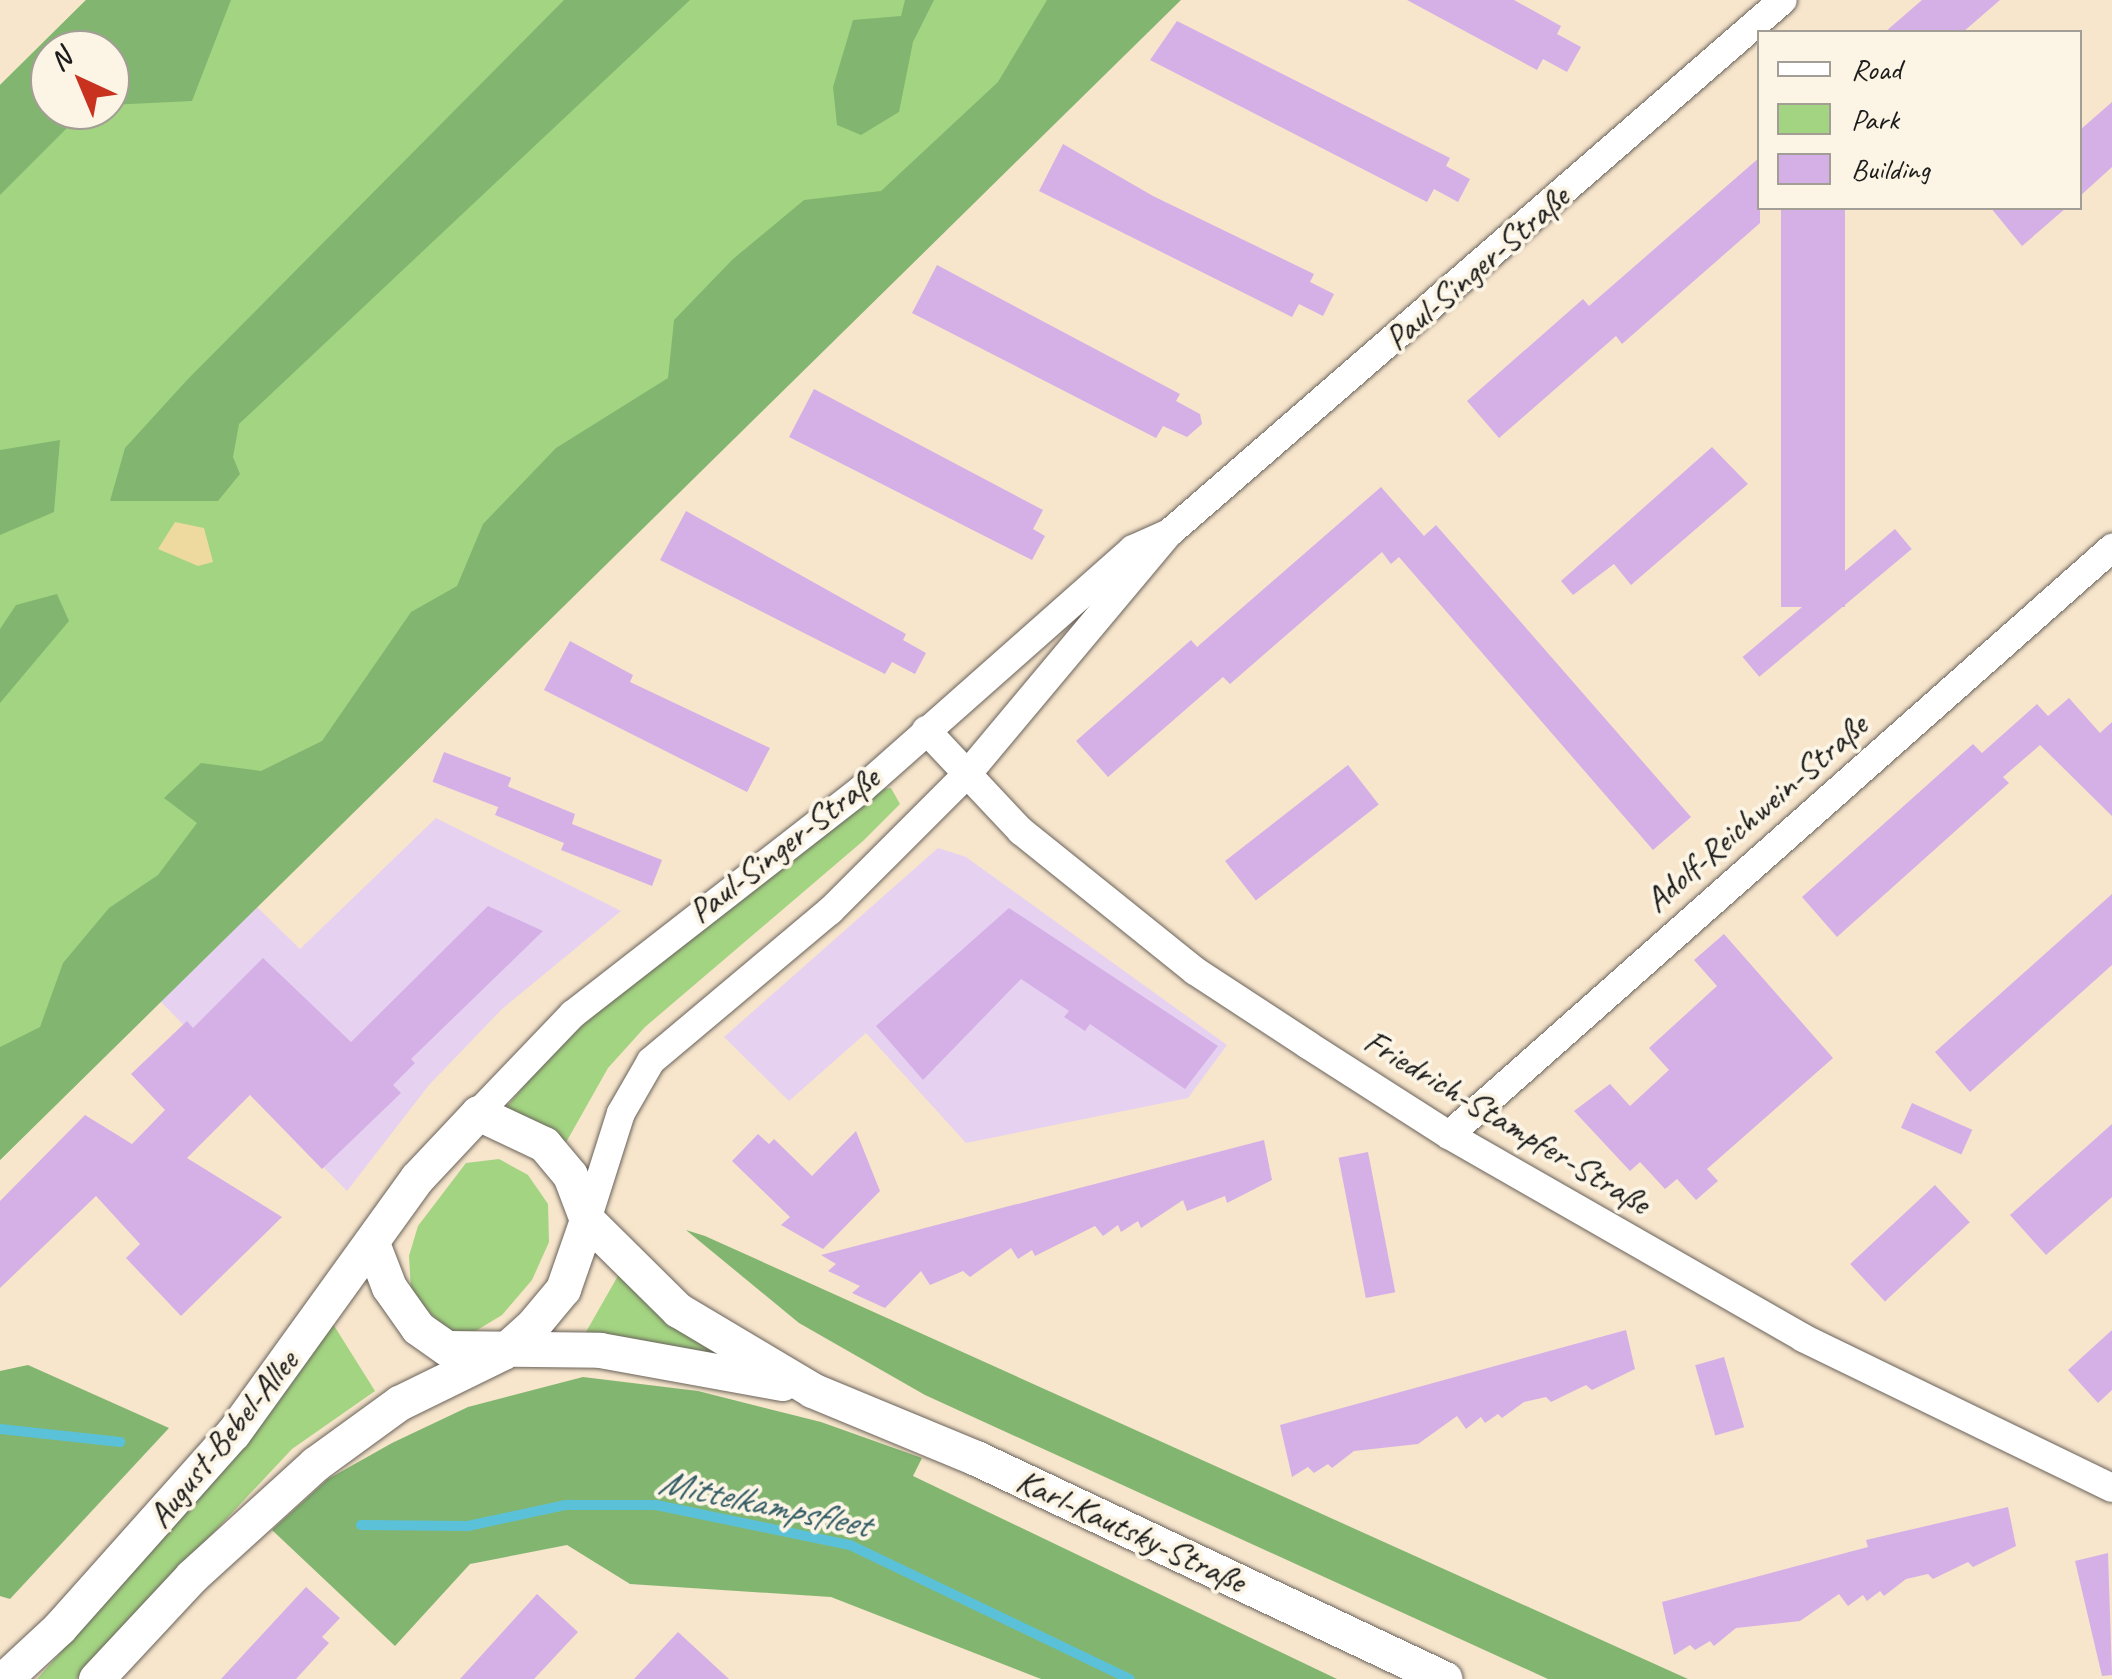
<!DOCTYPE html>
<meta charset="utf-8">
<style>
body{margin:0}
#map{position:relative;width:2112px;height:1679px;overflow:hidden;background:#f7e5cc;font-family:Caveat,sans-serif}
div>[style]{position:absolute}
.built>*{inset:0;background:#e6d2f0}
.green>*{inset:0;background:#a3d482}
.forest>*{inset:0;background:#82b670}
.sand>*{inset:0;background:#eeda9e}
.stream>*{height:10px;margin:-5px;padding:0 5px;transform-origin:5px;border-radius:5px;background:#5bc1d8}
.building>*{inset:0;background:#d5b0e7;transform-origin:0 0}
.roads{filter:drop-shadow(0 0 2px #69625a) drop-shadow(0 0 2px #69625a)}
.minor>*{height:28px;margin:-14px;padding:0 14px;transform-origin:14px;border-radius:14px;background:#fff}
.tertiary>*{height:35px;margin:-17.5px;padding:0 17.5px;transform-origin:17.5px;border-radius:17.5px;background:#fff}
span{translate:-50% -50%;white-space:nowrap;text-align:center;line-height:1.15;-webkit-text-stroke:8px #fcf5e5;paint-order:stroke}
.street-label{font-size:35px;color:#1c1c1c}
.water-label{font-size:38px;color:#355e67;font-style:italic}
.legend{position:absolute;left:1757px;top:30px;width:325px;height:180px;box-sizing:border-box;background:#fcf5e5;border:2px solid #a29e95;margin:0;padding:12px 18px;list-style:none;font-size:30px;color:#1c1c1c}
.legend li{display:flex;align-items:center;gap:20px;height:50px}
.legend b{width:50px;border:2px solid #a29e95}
.north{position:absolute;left:30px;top:30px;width:100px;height:100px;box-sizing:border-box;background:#fcf5e5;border:2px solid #a29e95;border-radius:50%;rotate:316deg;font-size:28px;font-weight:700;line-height:40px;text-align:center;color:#1c1c1c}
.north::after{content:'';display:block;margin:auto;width:35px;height:45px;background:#c8321e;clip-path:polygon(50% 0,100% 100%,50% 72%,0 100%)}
</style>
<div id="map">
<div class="built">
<div style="clip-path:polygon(436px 818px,621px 911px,502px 1009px,429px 1085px,347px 1191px,160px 1001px,256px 906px,300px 949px)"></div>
<div style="clip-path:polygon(938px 848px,966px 857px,1227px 1045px,1188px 1098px,966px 1143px,866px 1033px,789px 1101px,724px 1037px)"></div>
</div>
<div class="green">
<div style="clip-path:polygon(evenodd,86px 0,1177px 0,0 1160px,0 85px,86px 0,50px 50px,110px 50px,110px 110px,50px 110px,50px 50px)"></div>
<div style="clip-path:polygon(891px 788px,900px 804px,863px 841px,645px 1027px,608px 1068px,564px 1146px,504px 1110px,555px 1049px,680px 941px,880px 789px)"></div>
<div style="clip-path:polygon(499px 1159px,528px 1175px,548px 1204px,549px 1242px,532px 1280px,502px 1315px,474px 1332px,447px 1332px,411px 1291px,409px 1256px,418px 1226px,466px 1163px)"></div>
<div style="clip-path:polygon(619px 1274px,732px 1358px,582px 1339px)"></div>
<div style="clip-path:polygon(333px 1324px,375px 1391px,292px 1449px,76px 1679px,37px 1679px,237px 1455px)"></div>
</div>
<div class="forest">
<div style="clip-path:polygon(86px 0,231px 0,192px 101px,110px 105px,110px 50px,50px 50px,50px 110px,85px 110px,0 195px,0 85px)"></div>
<div style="clip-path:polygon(564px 0,690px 0,239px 424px,233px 457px,240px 474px,218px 501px,110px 501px,125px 448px,187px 380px)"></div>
<div style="clip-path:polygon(905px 0,934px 0,913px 42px,899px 112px,861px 135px,837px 125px,833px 87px,853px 20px,901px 16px)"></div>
<div style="clip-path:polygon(1047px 0,1181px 0,0 1160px,0 1047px,40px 1027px,63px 963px,109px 908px,158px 875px,197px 823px,164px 798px,201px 763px,261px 771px,322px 741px,411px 612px,457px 586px,483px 524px,556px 448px,668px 378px,674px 320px,733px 259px,804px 200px,881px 191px,998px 82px)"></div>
<div style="clip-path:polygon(60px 440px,54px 512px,0 535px,0 450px)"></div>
<div style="clip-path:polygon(57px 594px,69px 621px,0 703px,0 629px,16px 605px)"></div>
<div style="clip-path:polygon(686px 1230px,705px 1236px,1688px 1679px,1548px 1679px,925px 1395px,799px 1323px)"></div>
<div style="clip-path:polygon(28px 1365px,169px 1428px,10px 1599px,0 1596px,0 1371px)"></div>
<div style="clip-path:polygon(583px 1377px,698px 1391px,821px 1422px,922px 1458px,913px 1476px,1337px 1679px,1041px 1679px,831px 1597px,630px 1584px,567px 1545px,470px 1564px,395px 1646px,272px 1530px,328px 1479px,392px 1443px,468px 1407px)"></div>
</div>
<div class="sand">
<div style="clip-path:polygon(175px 522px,204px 528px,213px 562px,198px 566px,158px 549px)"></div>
</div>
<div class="stream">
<div style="left:0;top:1429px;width:121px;rotate:6.2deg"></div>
<div style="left:361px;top:1525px;width:107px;rotate:0.5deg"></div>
<div style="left:468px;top:1526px;width:99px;rotate:-12.2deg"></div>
<div style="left:565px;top:1505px;width:91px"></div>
<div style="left:656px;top:1505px;width:198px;rotate:11.7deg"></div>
<div style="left:850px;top:1545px;width:310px;rotate:25.6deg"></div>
</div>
<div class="building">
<div style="clip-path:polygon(1407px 0,1514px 0,1561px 26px,1557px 34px,1581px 47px,1567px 72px,1543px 59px,1537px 70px)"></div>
<div style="clip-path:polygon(1922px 0,2000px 0,1963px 32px,1885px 32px)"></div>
<div style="clip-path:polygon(1177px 21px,1450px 158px,1446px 166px,1470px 179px,1458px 202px,1434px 189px,1427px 202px,1150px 60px)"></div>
<div style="clip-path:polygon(2112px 102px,2112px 167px,2080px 196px,2080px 130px)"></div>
<div style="clip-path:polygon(1063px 144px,1153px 196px,1314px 274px,1310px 282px,1334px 294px,1323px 316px,1299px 304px,1292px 317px,1039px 191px)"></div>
<div style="clip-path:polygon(1760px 157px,1760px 223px,1622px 344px,1616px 336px,1499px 438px,1467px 401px,1583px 299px,1589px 306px)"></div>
<div style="left:1781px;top:208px;width:64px;height:399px"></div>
<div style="clip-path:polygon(1991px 208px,2066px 208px,2022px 246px)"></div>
<div style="clip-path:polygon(937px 265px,1180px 394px,1176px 401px,1200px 414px,1202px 424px,1187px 437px,1163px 426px,1156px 438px,912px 313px)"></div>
<div style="clip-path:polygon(814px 389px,1043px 510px,1033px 529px,1045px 536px,1032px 560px,789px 437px)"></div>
<div style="clip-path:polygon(1712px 447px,1748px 484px,1631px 585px,1614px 564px,1573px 595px,1561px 581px)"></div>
<div style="clip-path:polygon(1381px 487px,1424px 536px,1436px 525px,1691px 817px,1653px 850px,1399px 557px,1391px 564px,1382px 552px,1230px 684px,1223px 677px,1108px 777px,1076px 741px,1191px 640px,1197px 647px)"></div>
<div style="clip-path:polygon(686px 511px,906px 634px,903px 640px,926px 653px,915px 674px,892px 662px,885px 674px,660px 560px)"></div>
<div style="left:1895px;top:529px;width:26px;height:199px;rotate:50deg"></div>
<div style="clip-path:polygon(570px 641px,633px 675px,630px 682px,770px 748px,747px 792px,544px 690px)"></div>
<div style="clip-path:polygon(2069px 698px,2100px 733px,2112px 722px,2112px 816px,2040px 745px,2003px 777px,2009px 783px,1837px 937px,1802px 897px,1973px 744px,1982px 753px,2037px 704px,2048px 716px)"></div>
<div style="left:444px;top:752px;width:72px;height:32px;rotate:21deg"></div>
<div style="left:1348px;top:765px;width:50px;height:156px;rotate:52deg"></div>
<div style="clip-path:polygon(507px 786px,575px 814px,572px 824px,662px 860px,652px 886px,561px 850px,570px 829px,564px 843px,495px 815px)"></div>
<div style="clip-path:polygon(2112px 894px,2112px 965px,1970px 1092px,1935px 1052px)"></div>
<div style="clip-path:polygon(488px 906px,543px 931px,411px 1059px,415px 1063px,393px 1085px,401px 1093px,322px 1169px,250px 1095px,187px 1158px,282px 1217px,181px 1316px,126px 1258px,140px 1244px,96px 1196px,0 1288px,0 1201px,85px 1115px,132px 1144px,165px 1110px,131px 1074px,187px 1021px,193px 1028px,263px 958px,351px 1042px)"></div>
<div style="clip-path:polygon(1009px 908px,1218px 1046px,1185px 1089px,1090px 1024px,1085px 1031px,1064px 1017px,1069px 1011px,1021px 979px,923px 1080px,876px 1026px)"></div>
<div style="clip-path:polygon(1724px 934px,1833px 1058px,1707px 1169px,1718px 1181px,1696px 1200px,1677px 1179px,1665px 1189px,1640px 1162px,1630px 1171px,1574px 1111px,1610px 1084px,1630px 1106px,1669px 1070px,1649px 1048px,1717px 986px,1694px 960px)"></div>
<div style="left:1912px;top:1103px;width:66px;height:27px;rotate:24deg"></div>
<div style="clip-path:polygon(2112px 1124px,2112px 1197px,2046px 1255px,2010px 1215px)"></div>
<div style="clip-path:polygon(856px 1131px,880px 1191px,823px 1249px,781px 1225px,790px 1217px,732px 1161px,758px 1134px,769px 1144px,774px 1139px,812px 1176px)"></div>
<div style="clip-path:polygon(1264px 1140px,1272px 1180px,1227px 1203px,1225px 1196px,1187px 1211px,1183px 1200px,1141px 1228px,1138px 1221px,1121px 1232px,1118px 1225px,1103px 1236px,1095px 1226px,1035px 1256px,1032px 1250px,1018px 1259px,1011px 1248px,970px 1277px,963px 1271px,930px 1285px,921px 1271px,885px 1308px,852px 1293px,860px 1286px,828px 1271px,836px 1264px,821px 1255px)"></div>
<div style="left:1368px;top:1152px;width:143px;height:30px;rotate:79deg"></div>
<div style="left:1935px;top:1185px;width:51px;height:116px;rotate:47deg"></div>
<div style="clip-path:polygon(1626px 1330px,1635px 1369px,1592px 1390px,1586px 1385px,1551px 1402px,1546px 1397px,1524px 1402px,1502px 1418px,1498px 1414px,1485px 1423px,1481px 1417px,1466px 1429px,1457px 1416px,1418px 1444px,1354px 1451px,1332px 1468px,1328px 1464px,1314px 1473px,1308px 1467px,1292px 1477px,1280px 1425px)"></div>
<div style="clip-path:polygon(2112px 1330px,2112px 1390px,2098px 1403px,2068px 1370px)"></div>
<div style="left:1724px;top:1357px;width:73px;height:30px;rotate:74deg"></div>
<div style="clip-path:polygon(2008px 1507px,2016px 1546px,1973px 1567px,1968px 1562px,1933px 1579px,1928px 1574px,1906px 1579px,1884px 1596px,1880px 1591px,1867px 1601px,1863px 1595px,1848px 1606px,1839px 1594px,1800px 1621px,1736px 1628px,1714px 1646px,1710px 1641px,1695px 1650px,1690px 1645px,1674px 1655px,1662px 1602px,1868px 1547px,1866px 1540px)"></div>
<div style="clip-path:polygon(2108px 1553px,2112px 1675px,2102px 1676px,2075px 1561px)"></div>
<div style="clip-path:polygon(306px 1587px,340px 1618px,322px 1637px,329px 1643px,296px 1679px,221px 1679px)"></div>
<div style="clip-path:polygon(537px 1594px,578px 1632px,534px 1679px,460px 1679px)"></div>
<div style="clip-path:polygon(678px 1632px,729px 1679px,634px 1679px)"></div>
</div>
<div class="roads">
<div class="minor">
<div style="left:926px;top:730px;width:139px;rotate:46.8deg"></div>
<div style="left:1021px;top:831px;width:223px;rotate:38.8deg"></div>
<div style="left:1195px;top:971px;width:135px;rotate:33.2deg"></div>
<div style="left:1308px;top:1045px;width:167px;rotate:32.6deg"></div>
<div style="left:1449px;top:1135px;width:408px;rotate:29.8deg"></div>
<div style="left:1803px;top:1338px;width:343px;rotate:25.9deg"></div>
<div style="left:478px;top:1113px;width:137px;rotate:-46.2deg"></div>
<div style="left:573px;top:1014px;width:366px;rotate:-37.9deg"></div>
<div style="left:862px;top:789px;width:362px;rotate:-41.5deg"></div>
<div style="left:1133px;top:549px;width:37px;rotate:-24deg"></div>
<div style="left:1449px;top:1135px;width:886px;rotate:-41.52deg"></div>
<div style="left:587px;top:1220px;width:112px;rotate:-72.4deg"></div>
<div style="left:621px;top:1113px;width:60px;rotate:-60deg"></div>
<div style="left:651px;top:1061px;width:234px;rotate:-40deg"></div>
<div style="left:830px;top:911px;width:197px;rotate:-45deg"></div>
<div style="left:969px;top:772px;width:310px;rotate:-50.1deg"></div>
<div style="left:1168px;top:534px;width:814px;rotate:-40.97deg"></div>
</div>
<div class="tertiary">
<div style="left:372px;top:1243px;width:47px;rotate:68.9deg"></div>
<div style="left:389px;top:1287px;width:50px;rotate:54.7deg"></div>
<div style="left:418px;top:1328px;width:35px;rotate:35deg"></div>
<div style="left:447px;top:1348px;width:153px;rotate:0.7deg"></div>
<div style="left:600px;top:1350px;width:185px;rotate:10.3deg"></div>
<div style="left:4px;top:1679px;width:75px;rotate:-42.8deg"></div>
<div style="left:59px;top:1628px;width:261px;rotate:-48.3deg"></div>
<div style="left:233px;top:1433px;width:314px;rotate:-54.2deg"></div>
<div style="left:417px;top:1178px;width:89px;rotate:-46.8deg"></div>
<div style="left:478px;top:1113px;width:73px;rotate:25.2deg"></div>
<div style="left:544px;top:1144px;width:40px;rotate:50deg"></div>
<div style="left:570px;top:1175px;width:48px;rotate:69.3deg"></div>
<div style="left:587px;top:1220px;width:128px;rotate:44.7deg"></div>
<div style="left:678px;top:1310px;width:156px;rotate:30.8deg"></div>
<div style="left:812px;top:1390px;width:178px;rotate:22.5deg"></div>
<div style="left:976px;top:1458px;width:518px;rotate:25.23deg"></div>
<div style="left:96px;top:1679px;width:141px;rotate:-47deg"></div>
<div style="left:192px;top:1576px;width:166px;rotate:-42.3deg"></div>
<div style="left:315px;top:1464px;width:104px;rotate:-36deg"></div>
<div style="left:399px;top:1403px;width:116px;rotate:-26.1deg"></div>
<div style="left:503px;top:1352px;width:40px;rotate:-42deg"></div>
<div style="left:533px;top:1325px;width:47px;rotate:-50.2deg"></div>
<div style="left:563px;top:1289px;width:73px;rotate:-70.8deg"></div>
</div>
</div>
<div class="street-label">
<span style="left:1477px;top:268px;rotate:-41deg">Paul-Singer-Straße</span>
<span style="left:1756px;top:813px;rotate:-41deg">Adolf-Reichwein-Straße</span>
<span style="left:784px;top:845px;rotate:-38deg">Paul-Singer-Straße</span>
<span style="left:1507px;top:1122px;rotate:31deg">Friedrich-Stampfer-Straße</span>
<span style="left:223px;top:1439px;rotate:-51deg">August-Bebel-Allee</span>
<span style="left:1131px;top:1531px;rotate:25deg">Karl-Kautsky-Straße</span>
</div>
<div class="water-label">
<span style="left:764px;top:1503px;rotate:12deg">Mittelkampsfleet</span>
</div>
<ul class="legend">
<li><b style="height:12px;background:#fff"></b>Road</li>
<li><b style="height:28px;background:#a3d482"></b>Park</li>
<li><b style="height:28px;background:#d5b0e7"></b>Building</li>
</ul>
<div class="north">N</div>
</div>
